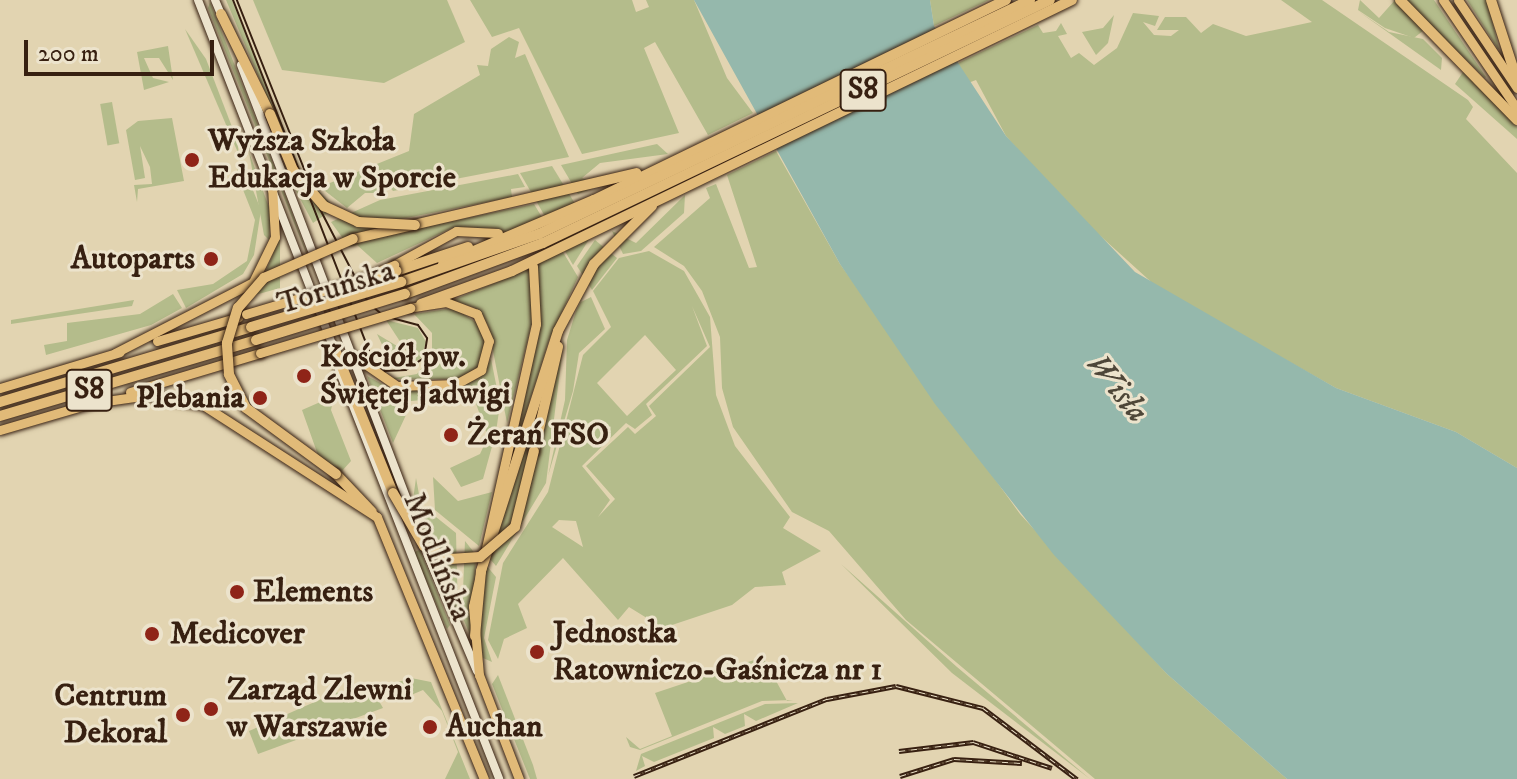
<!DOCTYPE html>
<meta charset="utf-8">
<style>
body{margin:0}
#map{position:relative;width:1517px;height:779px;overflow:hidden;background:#e2d4b1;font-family:"IM FELL DW Pica",serif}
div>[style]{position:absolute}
.green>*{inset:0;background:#b4bc8b;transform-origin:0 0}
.water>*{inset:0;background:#95b8ac}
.roads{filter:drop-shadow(0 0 2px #372011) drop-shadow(0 0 2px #372011)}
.secondary>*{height:8px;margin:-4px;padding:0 4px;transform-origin:4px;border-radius:4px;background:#ece3cc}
.primary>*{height:9px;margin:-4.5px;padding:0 4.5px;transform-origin:4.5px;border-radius:4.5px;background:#e1ba78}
.trunk>*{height:9px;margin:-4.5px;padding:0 4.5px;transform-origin:4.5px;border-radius:4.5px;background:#e1ba78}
.motorway>*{height:10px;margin:-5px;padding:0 5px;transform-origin:5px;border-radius:5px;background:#e1ba78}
.tram>*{height:2px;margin:-1px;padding:0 1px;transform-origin:1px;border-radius:1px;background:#372011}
.rail>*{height:5px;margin-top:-2.5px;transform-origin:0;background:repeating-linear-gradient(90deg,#ece3cc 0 6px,#372011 0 12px);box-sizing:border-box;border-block:2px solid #372011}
.bridges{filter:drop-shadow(0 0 2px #372011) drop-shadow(0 0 2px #372011)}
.primary-bridge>*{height:9px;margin:-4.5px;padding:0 4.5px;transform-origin:4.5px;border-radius:4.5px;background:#e1ba78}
.motorway-bridge>*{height:10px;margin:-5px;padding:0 5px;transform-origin:5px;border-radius:5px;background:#e1ba78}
.dots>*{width:22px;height:22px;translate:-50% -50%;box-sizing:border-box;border:4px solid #ece3cc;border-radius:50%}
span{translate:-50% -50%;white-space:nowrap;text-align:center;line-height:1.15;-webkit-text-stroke:6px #ece3cc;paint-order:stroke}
.shield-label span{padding:2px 6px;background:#ece3cc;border:2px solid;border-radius:6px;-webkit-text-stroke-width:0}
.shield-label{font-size:30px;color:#372011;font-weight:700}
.poi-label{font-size:32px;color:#372011;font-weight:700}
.left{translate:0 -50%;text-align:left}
.right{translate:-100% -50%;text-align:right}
.street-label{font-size:32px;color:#372011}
.water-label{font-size:34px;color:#4e4638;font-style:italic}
.scale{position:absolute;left:24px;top:40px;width:190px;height:36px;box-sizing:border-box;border:4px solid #372011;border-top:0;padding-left:10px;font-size:24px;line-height:28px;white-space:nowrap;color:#372011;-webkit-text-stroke:6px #ece3cc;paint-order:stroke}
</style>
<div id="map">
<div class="green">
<div style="clip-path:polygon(226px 0,232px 0,302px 174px,295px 163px)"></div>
<div style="clip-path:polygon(253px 0,447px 0,465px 42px,384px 83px,282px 70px)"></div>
<div style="clip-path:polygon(470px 0,632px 0,636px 12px,649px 7px,646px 0,694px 0,727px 78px,753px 113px,708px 135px,655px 42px,644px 48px,679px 133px,582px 154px,519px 28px,492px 37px)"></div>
<div style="clip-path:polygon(930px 0,989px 0,934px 26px)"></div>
<div style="clip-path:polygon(1281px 0,1322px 0,1468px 100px,1473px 107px,1466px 119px,1517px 173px,1517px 468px,1456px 432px,1336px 388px,1159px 289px,1064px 203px,1006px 136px,976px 80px,968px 83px,956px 64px,1038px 25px,1043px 33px,1056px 31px,1061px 23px,1067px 34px,1058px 36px,1071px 58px,1079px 53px,1094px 65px,1117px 48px,1133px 13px,1159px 16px,1155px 26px,1143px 22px,1154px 35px,1171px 36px,1179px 30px,1157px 30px,1165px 17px,1186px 17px,1201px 33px,1213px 24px,1246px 36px,1312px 22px)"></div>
<div style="clip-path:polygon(1360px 0,1379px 18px,1395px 0,1424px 30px,1414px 38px,1385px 28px,1358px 10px)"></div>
<div style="clip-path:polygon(1404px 0,1434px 0,1486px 77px,1485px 78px)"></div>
<div style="clip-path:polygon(1467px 0,1487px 0,1499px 49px,1498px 49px)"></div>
<div style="clip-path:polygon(210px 2px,280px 181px,317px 280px,208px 8px)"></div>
<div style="clip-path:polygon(1358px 11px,1389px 32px,1423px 39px,1442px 58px,1441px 70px)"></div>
<div style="clip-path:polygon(1114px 15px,1108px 43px,1096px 55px,1082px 32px,1103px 28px)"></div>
<div style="clip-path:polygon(185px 29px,206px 59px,237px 140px,239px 155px)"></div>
<div style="clip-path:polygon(509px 37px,519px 42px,515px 58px,525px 54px,569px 157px,393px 191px,383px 179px,380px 193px,365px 193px,347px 208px,320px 187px,409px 151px,414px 114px,480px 75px,477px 65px,488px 66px,491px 49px)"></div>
<div style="clip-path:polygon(168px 46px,173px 80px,159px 58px,144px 58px,153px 78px,169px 82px,144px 90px,137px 52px)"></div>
<div style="clip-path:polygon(1463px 72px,1492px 95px,1517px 127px,1517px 139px,1455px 84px)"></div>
<div style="left:112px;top:102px;width:42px;height:12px;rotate:80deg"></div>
<div style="clip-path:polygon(172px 118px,184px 181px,138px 189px,137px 202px,134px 185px,152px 184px,150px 167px,140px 146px,145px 178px,135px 180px,126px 130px,138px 121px)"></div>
<div style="clip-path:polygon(657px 144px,668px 154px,600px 163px,582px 178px,599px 186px,578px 194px,561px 165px)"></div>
<div style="clip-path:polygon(776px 151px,840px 264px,1020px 514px,1167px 674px,1287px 779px,1095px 779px,906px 620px,829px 531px,792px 512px,733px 427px,722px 388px,720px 337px,702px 291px,684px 266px,654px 247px,710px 198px,706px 188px,716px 184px,749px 268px,757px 267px,727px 175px)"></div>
<div style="clip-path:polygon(249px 152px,271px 213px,269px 240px,264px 235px)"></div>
<div style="clip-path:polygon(242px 163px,261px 210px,254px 255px,243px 274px,186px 308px,177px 290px,213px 284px,247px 261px,255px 220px,236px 172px)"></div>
<div style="clip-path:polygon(552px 166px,593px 233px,573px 265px,520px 173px)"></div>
<div style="clip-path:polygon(518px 174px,525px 187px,511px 189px,512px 197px,386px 222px,397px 233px,534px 204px,578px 277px,549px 340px,492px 519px,540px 325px,536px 264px,550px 256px,533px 222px,505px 232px,452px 228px,377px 263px,357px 245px,349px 247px,331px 222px,380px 200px)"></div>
<div style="clip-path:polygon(313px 185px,335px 208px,313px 223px,296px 191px)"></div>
<div style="clip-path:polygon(685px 195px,684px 213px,641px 251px,623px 254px,612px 231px,636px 243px)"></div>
<div style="clip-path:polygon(280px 226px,280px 288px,255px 295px,272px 257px)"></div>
<div style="clip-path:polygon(595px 240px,617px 258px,592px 290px,577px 266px)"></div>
<div style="clip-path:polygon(evenodd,649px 251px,684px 271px,710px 317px,716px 395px,735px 446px,790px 517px,783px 528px,821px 551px,782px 572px,786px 585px,755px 587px,732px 605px,663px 628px,629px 607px,618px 620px,563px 558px,518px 604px,527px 628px,504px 639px,498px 659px,488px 640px,503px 563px,548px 492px,583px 355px,611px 327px,593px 291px,619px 258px,649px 251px,692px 306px,710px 347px,649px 406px,656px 416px,635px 434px,628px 427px,586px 466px,615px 499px,598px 517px,610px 500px,582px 466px,626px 423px,635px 429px,652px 415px,646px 404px,707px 346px,692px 306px,649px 251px,645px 335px,676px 370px,627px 416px,597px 383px,645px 335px,649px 251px,559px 520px,576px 521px,583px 547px,552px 527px,559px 520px)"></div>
<div style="clip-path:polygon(529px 269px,535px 310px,507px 423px,488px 325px,475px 308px,453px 300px)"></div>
<div style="clip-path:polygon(173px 294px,182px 308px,151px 325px,46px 355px,44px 345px,67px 341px,67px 323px,140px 314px)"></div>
<div style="clip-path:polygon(584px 295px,581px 302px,591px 297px,605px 329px,579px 353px,573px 391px,548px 476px,565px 400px,567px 340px,576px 311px)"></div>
<div style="clip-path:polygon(134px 300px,132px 306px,11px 324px,11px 320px)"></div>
<div style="clip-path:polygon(454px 308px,480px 325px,486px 346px,478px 367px,461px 379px,388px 379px,417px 374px,432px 354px,432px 333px,414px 314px)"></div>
<div style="clip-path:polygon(386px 320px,418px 328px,426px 342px,421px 358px,414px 363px)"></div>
<div style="clip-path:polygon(377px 334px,397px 346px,409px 365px,383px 362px,388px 357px)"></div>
<div style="clip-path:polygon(564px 339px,546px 483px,496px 566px,490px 559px,545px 378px,539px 451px)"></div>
<div style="clip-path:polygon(491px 359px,500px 404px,496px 432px,483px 479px,461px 487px,450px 468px,480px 454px,488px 437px,475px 401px,445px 393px,431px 400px,425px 392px,422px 400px,401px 402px,406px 415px,393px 443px,367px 376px,394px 390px,454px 389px,478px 378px)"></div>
<div style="clip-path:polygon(334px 396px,331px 410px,351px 461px,342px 471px,319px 458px,302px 410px)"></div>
<div style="clip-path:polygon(433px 477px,458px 501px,492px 492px,479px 546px,435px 510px)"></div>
<div style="clip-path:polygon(416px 478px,421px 505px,456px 533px,458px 616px,413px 500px)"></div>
<div style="clip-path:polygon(465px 541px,476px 555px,471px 637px,462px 616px)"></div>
<div style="clip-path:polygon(420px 550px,450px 625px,447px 629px,414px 552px)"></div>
<div style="clip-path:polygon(841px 564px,957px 667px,1090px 779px,952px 673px)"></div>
<div style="clip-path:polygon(486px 565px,496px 577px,484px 638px,492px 662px,483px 658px,480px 640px)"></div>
<div style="clip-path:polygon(763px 657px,787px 701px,793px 700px,762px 701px,640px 750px,630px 747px,626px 737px,640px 749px,672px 736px,655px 693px)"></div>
<div style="clip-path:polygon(498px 675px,533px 765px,537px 779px,530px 779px,492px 684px)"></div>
<div style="clip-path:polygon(411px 678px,431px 682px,470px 779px,445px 779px,458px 752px,442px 711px,423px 690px,404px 698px,392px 684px)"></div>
<div style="clip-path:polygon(371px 687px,383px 708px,258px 754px,249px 731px,335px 693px)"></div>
<div style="clip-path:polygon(798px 703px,756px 721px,744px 714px,745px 726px,725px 734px,713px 727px,714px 738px,654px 762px,642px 756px,645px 766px,636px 771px,641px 754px,765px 704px)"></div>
</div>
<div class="water">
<div style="clip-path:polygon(694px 0,930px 0,934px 26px,1006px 136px,1135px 272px,1336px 388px,1456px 432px,1517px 468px,1517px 779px,1287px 779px,1167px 674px,1054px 555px,935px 404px,840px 264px)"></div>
</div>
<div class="roads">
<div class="secondary">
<div style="left:198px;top:0;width:383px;rotate:68.7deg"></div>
<div style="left:215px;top:0;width:21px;rotate:67deg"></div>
<div style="left:241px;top:65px;width:494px;rotate:69.1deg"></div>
<div style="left:339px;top:370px;width:439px;rotate:68.6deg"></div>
<div style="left:423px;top:544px;width:138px;rotate:67deg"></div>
</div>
<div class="primary">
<div style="left:394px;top:265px;width:71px;rotate:-28.7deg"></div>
<div style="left:456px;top:231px;width:42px;rotate:2.7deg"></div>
<div style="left:157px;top:341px;width:85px;rotate:-16.3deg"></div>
<div style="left:115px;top:353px;width:155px;rotate:-27.2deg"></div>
<div style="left:253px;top:282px;width:50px;rotate:-63.9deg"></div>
<div style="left:275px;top:237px;width:50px;rotate:-93.4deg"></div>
<div style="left:355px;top:357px;width:51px;rotate:34.6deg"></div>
<div style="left:397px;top:386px;width:59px;rotate:-1.9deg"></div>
<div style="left:456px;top:384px;width:29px;rotate:-29deg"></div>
<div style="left:481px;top:370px;width:30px;rotate:-75deg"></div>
<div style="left:489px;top:341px;width:30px;rotate:-114deg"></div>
<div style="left:477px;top:314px;width:33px;rotate:-159deg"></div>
<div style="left:446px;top:302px;width:36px;rotate:171deg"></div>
<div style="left:0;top:388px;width:125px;rotate:-16.7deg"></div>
<div style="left:130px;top:392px;width:136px;rotate:-16.7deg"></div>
<div style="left:92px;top:403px;width:57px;rotate:-8.1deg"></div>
<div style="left:148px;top:395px;width:56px;rotate:10.3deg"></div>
<div style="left:203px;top:405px;width:207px;rotate:32.8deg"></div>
<div style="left:377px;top:517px;width:283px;rotate:67.8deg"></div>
<div style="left:0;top:430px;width:100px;rotate:-16.3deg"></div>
<div style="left:519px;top:779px;width:111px;rotate:-111deg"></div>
<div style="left:479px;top:675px;width:69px;rotate:-95deg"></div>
<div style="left:473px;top:606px;width:289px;rotate:-77.4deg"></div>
<div style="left:536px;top:324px;width:58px;rotate:-93deg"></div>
</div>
<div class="trunk">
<div style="left:1443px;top:0;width:132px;rotate:55.8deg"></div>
<div style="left:1458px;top:0;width:106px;rotate:56.2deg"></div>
</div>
<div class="motorway">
<div style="left:1400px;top:0;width:168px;rotate:45.7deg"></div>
<div style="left:1491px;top:0;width:84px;rotate:72deg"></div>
<div style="left:221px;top:14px;width:111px;rotate:63.9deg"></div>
<div style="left:353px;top:239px;width:291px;rotate:-13.1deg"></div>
<div style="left:443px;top:264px;width:164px;rotate:-23deg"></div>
<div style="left:594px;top:200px;width:458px;rotate:-25.9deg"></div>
<div style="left:396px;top:271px;width:76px;rotate:-18.4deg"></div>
<div style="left:401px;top:282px;width:146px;rotate:-19.2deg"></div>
<div style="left:539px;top:234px;width:544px;rotate:-25.48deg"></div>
<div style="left:405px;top:294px;width:147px;rotate:-20.3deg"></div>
<div style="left:543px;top:243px;width:562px;rotate:-25.61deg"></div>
<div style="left:421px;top:304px;width:97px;rotate:-19.9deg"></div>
<div style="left:512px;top:271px;width:622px;rotate:-25.82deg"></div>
<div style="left:336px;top:352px;width:152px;rotate:68deg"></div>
<div style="left:0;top:402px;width:262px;rotate:-16.6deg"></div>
<div style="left:0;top:416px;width:267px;rotate:-16.5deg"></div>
<div style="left:534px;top:451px;width:107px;rotate:-77deg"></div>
<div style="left:336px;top:474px;width:52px;rotate:46.5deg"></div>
<div style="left:475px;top:636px;width:65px;rotate:-84.7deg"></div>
<div style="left:481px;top:571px;width:252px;rotate:-72.2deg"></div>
<div style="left:558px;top:331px;width:76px;rotate:-61.8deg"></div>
<div style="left:594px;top:264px;width:82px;rotate:-45deg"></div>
</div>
</div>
<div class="tram">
<div style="left:233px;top:0;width:387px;rotate:68.8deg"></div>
<div style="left:373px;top:361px;width:16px;rotate:40deg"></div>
<div style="left:385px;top:371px;width:21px;rotate:-3deg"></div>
<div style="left:406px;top:370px;width:22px;rotate:-34deg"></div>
<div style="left:424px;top:358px;width:20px;rotate:-81deg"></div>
<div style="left:427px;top:338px;width:16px;rotate:-125deg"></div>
<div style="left:418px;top:325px;width:35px;rotate:-165deg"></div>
<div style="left:384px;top:316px;width:19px;rotate:-141deg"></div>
<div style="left:369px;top:304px;width:107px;rotate:-117.3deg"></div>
<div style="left:320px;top:209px;width:225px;rotate:-111.7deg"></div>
</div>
<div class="rail">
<div style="left:899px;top:751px;width:75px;rotate:-6.9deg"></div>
<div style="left:973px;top:742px;width:83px;rotate:18.2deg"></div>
<div style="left:634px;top:776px;width:208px;rotate:-21.8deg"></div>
<div style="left:827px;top:699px;width:70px;rotate:-10.7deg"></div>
<div style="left:896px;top:686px;width:90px;rotate:14.2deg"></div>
<div style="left:983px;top:708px;width:118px;rotate:37.1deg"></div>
<div style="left:900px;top:776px;width:57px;rotate:-17.5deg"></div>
<div style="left:954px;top:759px;width:68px;rotate:3.4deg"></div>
</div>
<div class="bridges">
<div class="primary-bridge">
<div style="left:375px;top:273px;width:21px;rotate:-23deg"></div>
<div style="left:246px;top:314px;width:112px;rotate:-16.7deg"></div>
<div style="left:260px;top:353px;width:157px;rotate:-16.7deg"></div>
</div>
<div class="motorway-bridge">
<div style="left:270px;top:114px;width:61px;rotate:67.7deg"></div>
<div style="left:293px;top:170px;width:48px;rotate:49.3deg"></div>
<div style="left:324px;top:206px;width:38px;rotate:25deg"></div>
<div style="left:358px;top:222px;width:57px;rotate:3deg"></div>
<div style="left:350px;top:283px;width:48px;rotate:-14.6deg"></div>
<div style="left:251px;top:327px;width:157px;rotate:-16.7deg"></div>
<div style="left:256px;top:340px;width:156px;rotate:-17.2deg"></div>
<div style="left:336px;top:474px;width:112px;rotate:-143.7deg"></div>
<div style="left:246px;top:408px;width:38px;rotate:-117deg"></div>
<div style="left:229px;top:374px;width:31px;rotate:-94deg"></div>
<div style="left:227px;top:343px;width:37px;rotate:-73deg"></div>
<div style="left:238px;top:308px;width:40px;rotate:-49deg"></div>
<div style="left:264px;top:278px;width:97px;rotate:-23.7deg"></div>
<div style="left:393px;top:493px;width:61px;rotate:59.7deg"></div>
<div style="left:424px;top:546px;width:29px;rotate:27deg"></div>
<div style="left:450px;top:559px;width:30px;rotate:-4deg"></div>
<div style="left:480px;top:557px;width:46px;rotate:-40.6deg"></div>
<div style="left:515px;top:527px;width:78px;rotate:-76deg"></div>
</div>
</div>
<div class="dots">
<div style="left:192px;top:160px;background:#8f2418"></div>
<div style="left:211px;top:259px;background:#8f2418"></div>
<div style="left:304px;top:376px;background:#8f2418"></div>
<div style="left:260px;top:398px;background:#8f2418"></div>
<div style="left:451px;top:435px;background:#8f2418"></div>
<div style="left:237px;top:592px;background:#8f2418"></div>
<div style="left:152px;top:634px;background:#8f2418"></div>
<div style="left:537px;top:652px;background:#8f2418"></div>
<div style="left:211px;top:709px;background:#8f2418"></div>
<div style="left:183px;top:715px;background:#8f2418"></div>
<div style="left:430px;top:727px;background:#8f2418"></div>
</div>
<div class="shield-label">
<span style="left:863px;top:90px">S8</span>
<span style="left:89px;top:390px">S8</span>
</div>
<div class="poi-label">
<span class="left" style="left:208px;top:160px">Wyższa Szkoła<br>Edukacja w Sporcie</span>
<span class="right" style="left:195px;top:259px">Autoparts</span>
<span class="left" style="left:320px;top:376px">Kościół pw.<br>Świętej Jadwigi</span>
<span class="right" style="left:244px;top:398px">Plebania</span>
<span class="left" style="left:467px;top:435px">Żerań FSO</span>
<span class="left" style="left:253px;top:592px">Elements</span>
<span class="left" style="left:170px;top:634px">Medicover</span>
<span class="left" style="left:553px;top:652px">Jednostka<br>Ratowniczo-Gaśnicza nr 1</span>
<span class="left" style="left:227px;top:709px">Zarząd Zlewni<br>w Warszawie</span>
<span class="right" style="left:167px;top:715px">Centrum<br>Dekoral</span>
<span class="left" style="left:446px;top:727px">Auchan</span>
</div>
<div class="street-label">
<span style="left:336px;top:288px;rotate:-17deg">Toruńska</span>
<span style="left:437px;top:557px;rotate:68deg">Modlińska</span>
</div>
<div class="water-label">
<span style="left:1117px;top:388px;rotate:51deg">Wisła</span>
</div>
<div class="scale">200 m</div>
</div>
